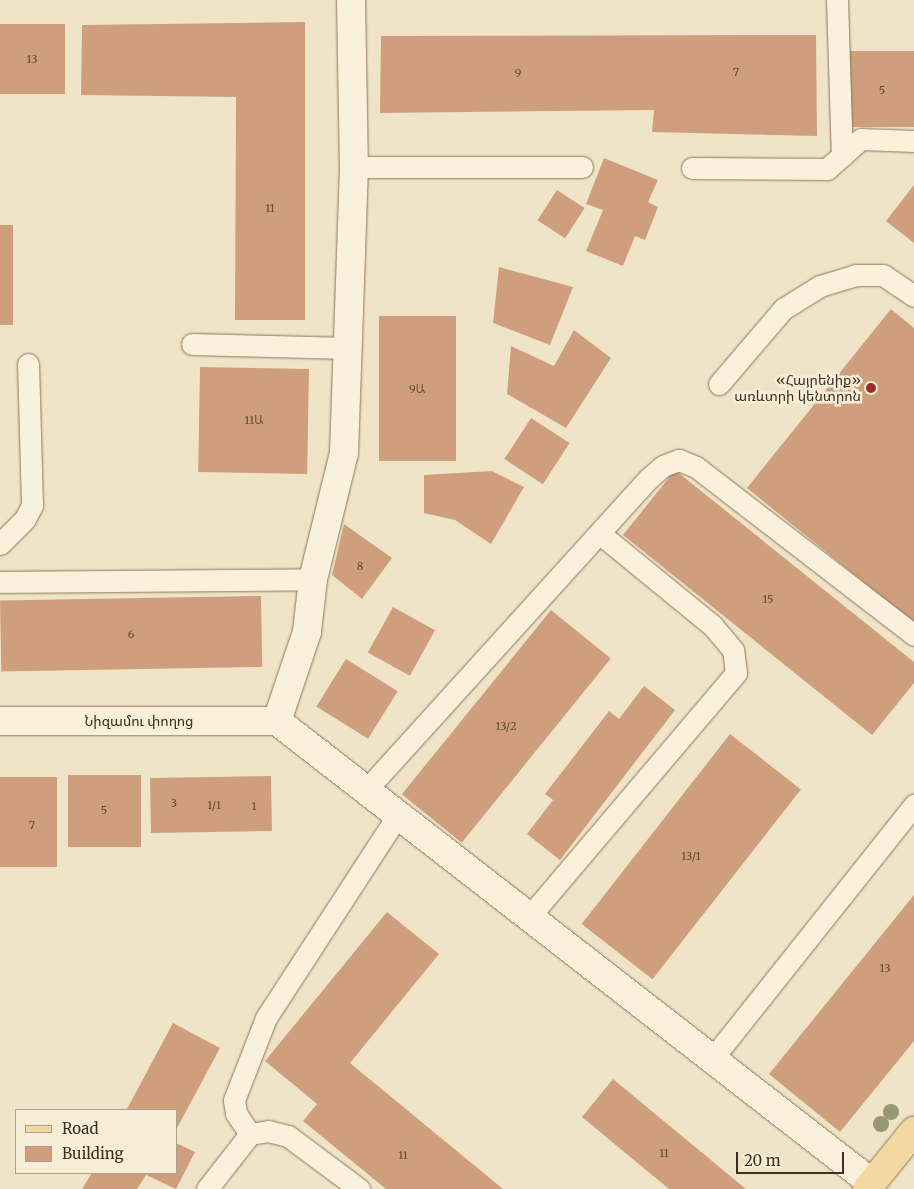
<!DOCTYPE html>
<meta charset="utf-8">
<style>
body{margin:0}
#map{position:relative;width:914px;height:1189px;overflow:hidden;background:#f0e4c8;font-family:Merriweather,"Noto Sans Armenian",serif}
div>[style]{position:absolute}
.building>*{inset:0;background:#cf9f7d;transform-origin:0 0}
.roads{filter:drop-shadow(0 0 1px #8d765c) drop-shadow(0 0 1px #8d765c)}
.lane>*{height:21px;margin:-10.5px;padding:0 10.5px;transform-origin:10.5px;border-radius:10.5px;background:#faf1dc}
.street>*{height:28px;margin:-14px;padding:0 14px;transform-origin:14px;border-radius:14px;background:#faf1dc}
.secondary>*{height:28px;margin:-14px;padding:0 14px;transform-origin:14px;border-radius:14px;background:#faf1dc}
.primary>*{height:28px;margin:-14px;padding:0 14px;transform-origin:14px;border-radius:14px;background:#f3d9a0}
.trees>*{width:16px;height:16px;margin:-8px;border-radius:50%;background:#96986f}
.dots>*{width:14px;height:14px;translate:-50% -50%;box-sizing:border-box;border:2px solid #f7eed8;border-radius:50%}
span{translate:-50% -50%;white-space:nowrap;text-align:center;line-height:1.15;-webkit-text-stroke:5px #f7eed8;paint-order:stroke}
.number-label{font-size:11px;color:#624a37}
.number-label span{-webkit-text-stroke-width:0}
.poi-label{font-size:14px;color:#3d2e20}
.right{translate:-100% -50%;text-align:right}
.street-label{font-size:14px;color:#3d2e20}
.legend{position:absolute;left:15px;top:1109px;width:162px;height:65px;box-sizing:border-box;background:#f7eed8;border:1px solid #ada18e;margin:0;padding:6px 9px;list-style:none;font-size:15px;color:#3d2e20}
.legend li{display:flex;align-items:center;gap:10px;height:25px}
.legend b{width:25px;border:1px solid #ada18e}
.scale{position:absolute;left:736px;top:1152px;width:108px;height:22px;box-sizing:border-box;border:2px solid #3d2e20;border-top:0;padding-left:6px;font-size:15px;line-height:18px;white-space:nowrap;color:#3d2e20;-webkit-text-stroke:4px #f7eed8;paint-order:stroke}
</style>
<div id="map">
<div class="building">
<div style="clip-path:polygon(305px 22px,305px 320px,235px 320px,236px 97px,81px 95px,82px 25px)"></div>
<div style="left:0;top:24px;width:65px;height:70px"></div>
<div style="clip-path:polygon(816px 35px,817px 136px,652px 132px,654px 110px,380px 113px,381px 36px)"></div>
<div style="left:914px;top:51px;width:76px;height:66px;rotate:90deg"></div>
<div style="clip-path:polygon(604px 158px,658px 180px,648px 202px,658px 207px,645px 240px,635px 236px,623px 266px,586px 251px,603px 210px,586px 204px)"></div>
<div style="clip-path:polygon(914px 185px,914px 243px,886px 221px)"></div>
<div style="left:557px;top:190px;width:33px;height:36px;rotate:33deg"></div>
<div style="left:0;top:225px;width:13px;height:100px"></div>
<div style="clip-path:polygon(499px 267px,573px 287px,550px 345px,493px 323px)"></div>
<div style="clip-path:polygon(891px 309px,914px 328px,914px 623px,747px 488px)"></div>
<div style="left:379px;top:316px;width:77px;height:145px"></div>
<div style="clip-path:polygon(574px 330px,611px 358px,566px 428px,507px 394px,511px 346px,554px 366px)"></div>
<div style="left:200px;top:367px;width:109px;height:105px;rotate:1deg"></div>
<div style="left:531px;top:418px;width:46px;height:49px;rotate:33deg"></div>
<div style="clip-path:polygon(675px 470px,914px 662px,914px 683px,872px 735px,623px 535px)"></div>
<div style="clip-path:polygon(492px 471px,524px 487px,491px 544px,455px 520px,424px 513px,424px 475px)"></div>
<div style="clip-path:polygon(344px 524px,392px 558px,362px 599px,332px 575px)"></div>
<div style="left:261px;top:596px;width:71px;height:261px;rotate:89deg"></div>
<div style="left:393px;top:607px;width:48px;height:52px;rotate:29deg"></div>
<div style="left:551px;top:610px;width:77px;height:237px;rotate:39deg"></div>
<div style="left:346px;top:659px;width:61px;height:56px;rotate:32deg"></div>
<div style="clip-path:polygon(644px 686px,675px 710px,560px 860px,527px 834px,553px 800px,545px 794px,609px 711px,619px 719px)"></div>
<div style="left:730px;top:734px;width:90px;height:241px;rotate:38deg"></div>
<div style="left:68px;top:775px;width:73px;height:72px"></div>
<div style="left:271px;top:776px;width:55px;height:121px;rotate:89deg"></div>
<div style="left:57px;top:777px;width:90px;height:57px;rotate:90deg"></div>
<div style="clip-path:polygon(914px 895px,914px 1041px,840px 1132px,769px 1074px)"></div>
<div style="clip-path:polygon(387px 912px,439px 954px,350px 1063px,503px 1189px,386px 1189px,303px 1121px,317px 1104px,265px 1061px)"></div>
<div style="clip-path:polygon(173px 1023px,220px 1048px,176px 1130px,176px 1110px,127px 1109px)"></div>
<div style="clip-path:polygon(613px 1079px,746px 1189px,669px 1189px,582px 1117px)"></div>
<div style="clip-path:polygon(176px 1143px,195px 1152px,176px 1189px,146px 1175px,137px 1189px,82px 1189px,92px 1173px,176px 1173px)"></div>
</div>
<div class="roads">
<div class="lane">
<div style="left:837px;top:0;width:156px;rotate:88.2deg"></div>
<div style="left:354px;top:167px;width:228px"></div>
<div style="left:692px;top:168px;width:135px;rotate:0.4deg"></div>
<div style="left:827px;top:169px;width:45px;rotate:-41.4deg"></div>
<div style="left:861px;top:139px;width:53px;rotate:2.2deg"></div>
<div style="left:192px;top:344px;width:156px;rotate:1.5deg"></div>
<div style="left:719px;top:384px;width:99px;rotate:-49.5deg"></div>
<div style="left:783px;top:309px;width:44px;rotate:-31.9deg"></div>
<div style="left:820px;top:286px;width:37px;rotate:-17deg"></div>
<div style="left:855px;top:275px;width:28px"></div>
<div style="left:883px;top:275px;width:37px;rotate:34deg"></div>
<div style="left:0;top:544px;width:35px;rotate:-45deg"></div>
<div style="left:25px;top:519px;width:16px;rotate:-63deg"></div>
<div style="left:32px;top:505px;width:141px;rotate:-91.6deg"></div>
<div style="left:0;top:582px;width:313px;rotate:-0.5deg"></div>
<div style="left:366px;top:790px;width:420px;rotate:-47.8deg"></div>
<div style="left:648px;top:479px;width:20px;rotate:-41deg"></div>
<div style="left:663px;top:466px;width:17px;rotate:-21deg"></div>
<div style="left:679px;top:460px;width:18px;rotate:22deg"></div>
<div style="left:696px;top:467px;width:275px;rotate:37.6deg"></div>
<div style="left:529px;top:917px;width:320px;rotate:-49.7deg"></div>
<div style="left:736px;top:673px;width:23px;rotate:-97deg"></div>
<div style="left:733px;top:650px;width:31px;rotate:-130deg"></div>
<div style="left:713px;top:626px;width:146px;rotate:-140.8deg"></div>
<div style="left:712px;top:1059px;width:325px;rotate:-51.5deg"></div>
<div style="left:250px;top:1134px;width:25px;rotate:-124deg"></div>
<div style="left:236px;top:1113px;width:13px;rotate:-99deg"></div>
<div style="left:234px;top:1100px;width:88px;rotate:-68.7deg"></div>
<div style="left:266px;top:1018px;width:242px;rotate:-57deg"></div>
<div style="left:207px;top:1189px;width:70px;rotate:-52deg"></div>
<div style="left:250px;top:1134px;width:18px;rotate:-9deg"></div>
<div style="left:268px;top:1131px;width:21px;rotate:14deg"></div>
<div style="left:288px;top:1136px;width:89px;rotate:36.7deg"></div>
</div>
<div class="street">
<div style="left:351px;top:0;width:167px;rotate:89deg"></div>
<div style="left:354px;top:167px;width:286px;rotate:92deg"></div>
<div style="left:344px;top:453px;width:130px;rotate:103.8deg"></div>
<div style="left:313px;top:579px;width:53px;rotate:96.5deg"></div>
<div style="left:307px;top:632px;width:94px;rotate:108.6deg"></div>
<div style="left:277px;top:721px;width:753px;rotate:37.83deg"></div>
</div>
<div class="secondary">
<div style="left:0;top:721px;width:277px"></div>
</div>
<div class="primary">
<div style="left:867px;top:1189px;width:75px;rotate:-51deg"></div>
</div>
</div>
<div class="trees">
<div style="left:891px;top:1112px"></div>
<div style="left:881px;top:1124px"></div>
</div>
<div class="dots">
<div style="left:871px;top:388px;background:#9e2a2b"></div>
</div>
<div class="number-label">
<span style="left:32px;top:59px">13</span>
<span style="left:736px;top:72px">7</span>
<span style="left:518px;top:73px">9</span>
<span style="left:882px;top:90px">5</span>
<span style="left:270px;top:208px">11</span>
<span style="left:417px;top:389px">9Ա</span>
<span style="left:254px;top:420px">11Ա</span>
<span style="left:360px;top:566px">8</span>
<span style="left:768px;top:599px">15</span>
<span style="left:131px;top:634px">6</span>
<span style="left:506px;top:726px">13/2</span>
<span style="left:174px;top:803px">3</span>
<span style="left:214px;top:805px">1/1</span>
<span style="left:254px;top:806px">1</span>
<span style="left:104px;top:810px">5</span>
<span style="left:32px;top:825px">7</span>
<span style="left:691px;top:856px">13/1</span>
<span style="left:885px;top:968px">13</span>
<span style="left:664px;top:1153px">11</span>
<span style="left:403px;top:1155px">11</span>
</div>
<div class="poi-label">
<span class="right" style="left:861px;top:388px">«Հայրենիք»<br>առևտրի կենտրոն</span>
</div>
<div class="street-label">
<span style="left:139px;top:721px">Նիզամու փողոց</span>
</div>
<ul class="legend">
<li><b style="height:6px;background:#f3d9a0"></b>Road</li>
<li><b style="height:14px;background:#cf9f7d"></b>Building</li>
</ul>
<div class="scale">20 m</div>
</div>
